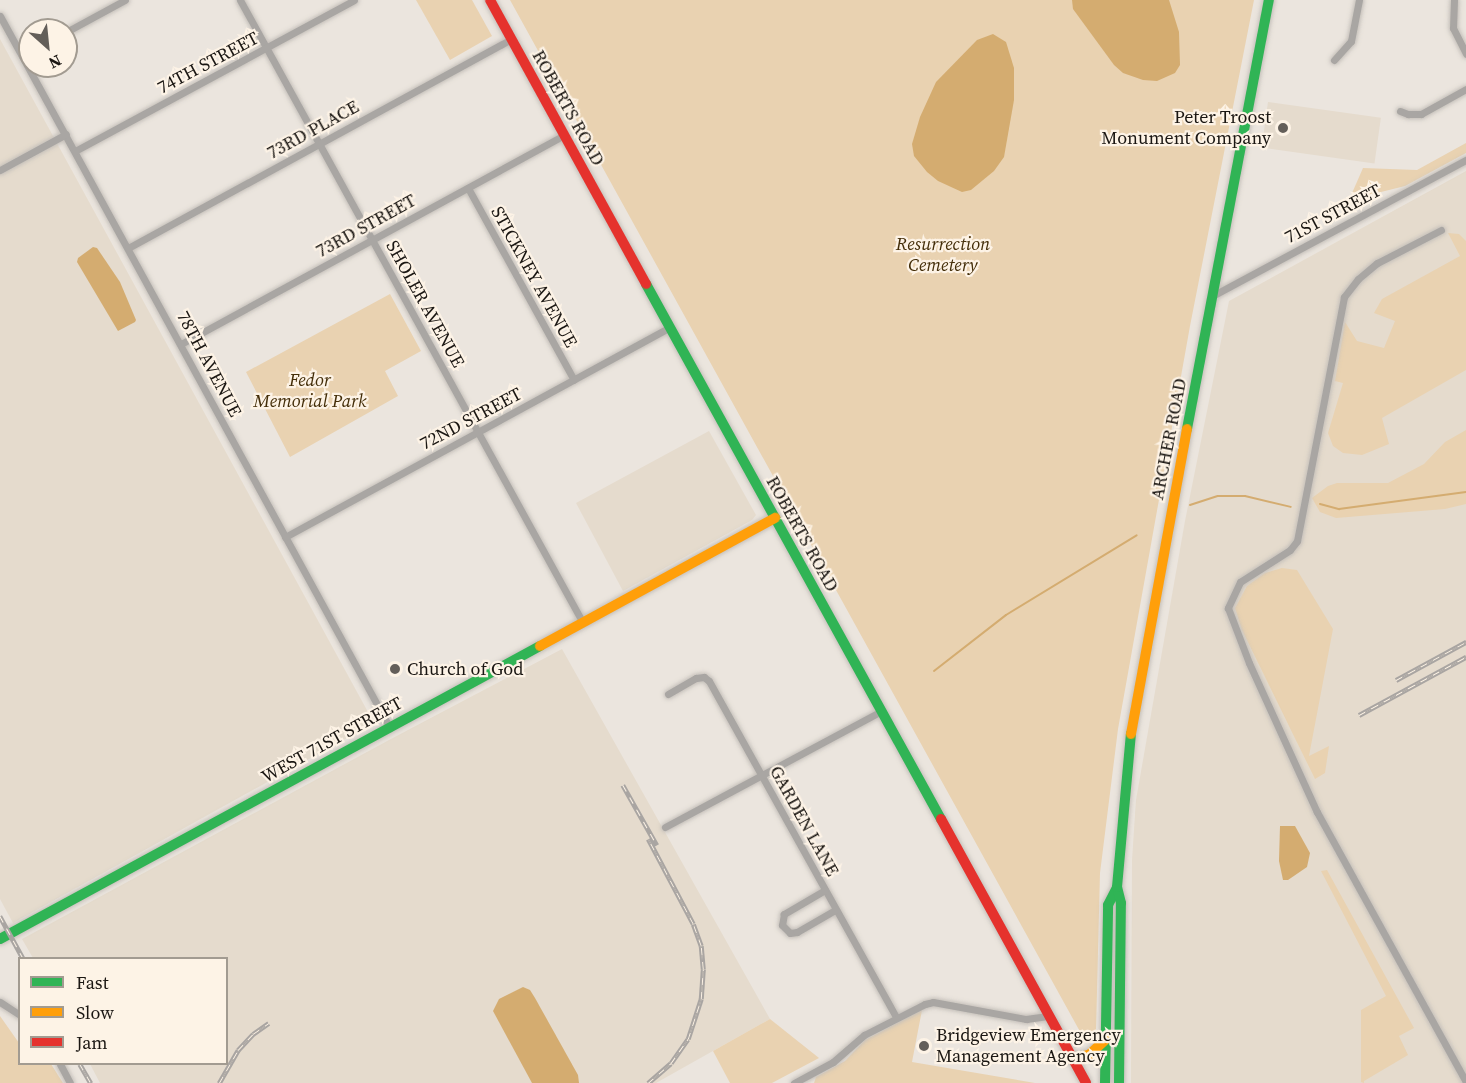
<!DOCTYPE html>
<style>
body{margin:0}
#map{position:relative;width:1466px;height:1083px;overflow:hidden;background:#ebe5de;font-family:"Source Serif 4",serif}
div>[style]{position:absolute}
.built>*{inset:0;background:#e5dbcd;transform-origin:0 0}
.green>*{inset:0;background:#e9d2b1}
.water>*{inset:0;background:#d4ac70}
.stream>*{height:2px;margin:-1px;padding:0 1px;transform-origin:1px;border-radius:1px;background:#d4ac70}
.roads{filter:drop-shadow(0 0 2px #c5c0ba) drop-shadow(0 0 2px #c5c0ba)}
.street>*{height:7px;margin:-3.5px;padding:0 3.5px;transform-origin:3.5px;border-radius:3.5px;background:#a9a6a3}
.fast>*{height:10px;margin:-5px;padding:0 5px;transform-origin:5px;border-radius:5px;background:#30b455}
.slow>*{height:10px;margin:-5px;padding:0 5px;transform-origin:5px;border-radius:5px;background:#ff9f0a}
.jam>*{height:10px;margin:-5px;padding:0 5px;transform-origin:5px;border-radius:5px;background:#e5322d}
.rail>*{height:4.5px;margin-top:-2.25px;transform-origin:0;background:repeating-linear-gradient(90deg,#fdf3e6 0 7px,#a9a5a2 0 14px);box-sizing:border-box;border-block:2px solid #a9a5a2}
.dots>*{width:16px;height:16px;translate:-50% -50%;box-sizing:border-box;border:3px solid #fdf3e6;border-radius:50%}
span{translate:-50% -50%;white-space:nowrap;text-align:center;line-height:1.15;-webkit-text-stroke:4.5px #fdf3e6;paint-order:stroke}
.street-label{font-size:18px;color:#1a1612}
.poi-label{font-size:18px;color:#1a1612}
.right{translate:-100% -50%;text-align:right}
.left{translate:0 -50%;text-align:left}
.park-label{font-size:18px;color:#432d08;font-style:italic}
.legend{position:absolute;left:18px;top:957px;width:210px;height:108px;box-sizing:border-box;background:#fdf3e6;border:2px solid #a29b91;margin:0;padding:8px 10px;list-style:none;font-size:18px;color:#1a1612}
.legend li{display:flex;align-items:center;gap:12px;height:30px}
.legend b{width:30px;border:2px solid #a29b91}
.north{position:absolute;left:18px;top:18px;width:60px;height:60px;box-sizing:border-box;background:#fdf3e6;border:2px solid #a29b91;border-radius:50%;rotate:153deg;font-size:16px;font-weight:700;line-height:24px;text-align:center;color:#1a1612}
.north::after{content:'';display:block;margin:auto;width:21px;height:27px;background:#635e59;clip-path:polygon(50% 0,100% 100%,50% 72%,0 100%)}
</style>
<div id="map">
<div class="built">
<div style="clip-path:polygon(0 39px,374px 723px,13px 923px,0 899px)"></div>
<div style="left:1268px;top:102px;width:114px;height:46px;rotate:8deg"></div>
<div style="clip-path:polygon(1466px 171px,1466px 1083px,1131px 1083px,1132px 860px,1136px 800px,1185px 521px,1229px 301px)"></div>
<div style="clip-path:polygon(709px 431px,756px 515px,752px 520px,623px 591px,576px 503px)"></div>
<div style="clip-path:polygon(562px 649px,770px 1019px,656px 1083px,100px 1083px,90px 1064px,226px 1064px,226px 958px,33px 958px,22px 939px,389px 740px)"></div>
</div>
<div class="green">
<div style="clip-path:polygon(416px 0,472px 0,492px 36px,450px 60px)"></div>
<div style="clip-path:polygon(510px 0,1254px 0,1190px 326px,1118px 729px,1100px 873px,1096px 1031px,1083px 1037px)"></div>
<div style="clip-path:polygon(1466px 143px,1466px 153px,1405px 186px,1349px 200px,1363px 168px,1417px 170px)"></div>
<div style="clip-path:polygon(1448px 233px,1459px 234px,1466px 241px,1466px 370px,1382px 418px,1389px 444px,1362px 455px,1343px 453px,1333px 446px,1328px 433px,1343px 383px,1335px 381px,1345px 322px,1357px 341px,1384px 348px,1395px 321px,1374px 313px,1382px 299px,1460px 256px)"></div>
<div style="clip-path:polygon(390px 294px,421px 351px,385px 371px,398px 396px,290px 457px,246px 372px)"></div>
<div style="clip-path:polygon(1466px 430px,1466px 504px,1445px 509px,1336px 518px,1320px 512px,1312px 498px,1328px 486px,1337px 483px,1388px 483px,1424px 464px,1445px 442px)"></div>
<div style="clip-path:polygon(1282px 568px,1297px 570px,1333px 629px,1309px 756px,1329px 746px,1325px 773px,1315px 779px,1242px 630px,1235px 608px,1247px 586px,1265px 573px)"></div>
<div style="clip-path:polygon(1327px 870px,1414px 1028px,1399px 1036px,1408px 1055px,1364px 1081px,1364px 1083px,1361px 1082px,1361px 1010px,1386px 996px,1321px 871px)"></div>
<div style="clip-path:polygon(922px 1010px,912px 1062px,1035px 1083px,814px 1083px,816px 1077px,845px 1061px,865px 1040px)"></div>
<div style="clip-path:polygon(0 1016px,19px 1043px,20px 1064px,51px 1064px,63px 1083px,0 1083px)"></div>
<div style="clip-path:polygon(770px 1019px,819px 1058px,772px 1083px,730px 1083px,713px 1051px)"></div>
</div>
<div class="water">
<div style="clip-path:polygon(1072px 0,1169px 0,1179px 32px,1180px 65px,1175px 73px,1157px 81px,1143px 80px,1123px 73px,1114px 65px,1073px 9px)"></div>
<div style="clip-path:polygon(993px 34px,1006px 42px,1014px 68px,1014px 100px,1004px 157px,994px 171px,971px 190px,962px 192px,938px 181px,927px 172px,914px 156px,912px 144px,920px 117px,936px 82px,977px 40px)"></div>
<div style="clip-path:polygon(93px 247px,97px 248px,120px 282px,136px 320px,135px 322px,118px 331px,77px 262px,78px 258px)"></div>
<div style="clip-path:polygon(1280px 826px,1295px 826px,1310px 853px,1307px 867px,1288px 880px,1283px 880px,1279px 861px)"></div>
<div style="clip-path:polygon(523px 987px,530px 990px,535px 998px,578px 1075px,579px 1083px,532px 1083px,493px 1011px,499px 999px)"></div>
</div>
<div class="stream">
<div style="left:1320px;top:504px;width:20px;rotate:15deg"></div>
<div style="left:1339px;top:509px;width:128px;rotate:-7.6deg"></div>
<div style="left:1190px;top:505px;width:29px;rotate:-18deg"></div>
<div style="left:1218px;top:496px;width:27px"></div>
<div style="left:1245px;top:496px;width:47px;rotate:13.4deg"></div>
<div style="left:934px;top:671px;width:91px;rotate:-37.9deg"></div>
<div style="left:1006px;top:615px;width:153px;rotate:-31.4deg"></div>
</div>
<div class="roads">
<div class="street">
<div style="left:240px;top:0;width:711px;rotate:61.16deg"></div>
<div style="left:1454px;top:0;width:28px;rotate:92deg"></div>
<div style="left:1453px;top:28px;width:29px;rotate:63deg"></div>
<div style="left:0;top:16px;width:812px;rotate:61.29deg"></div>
<div style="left:66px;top:32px;width:67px;rotate:-28.5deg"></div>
<div style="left:22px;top:56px;width:9px;rotate:-32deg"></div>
<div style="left:1334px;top:60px;width:25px;rotate:-48deg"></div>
<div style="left:1351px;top:41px;width:42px;rotate:-79deg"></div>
<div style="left:1400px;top:111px;width:9px;rotate:21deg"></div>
<div style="left:1408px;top:114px;width:13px"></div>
<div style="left:1421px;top:114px;width:51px;rotate:-29.1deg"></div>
<div style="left:75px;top:151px;width:317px;rotate:-28.4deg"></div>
<div style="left:0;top:170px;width:75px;rotate:-28.6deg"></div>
<div style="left:468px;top:188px;width:219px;rotate:61.1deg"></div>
<div style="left:1441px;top:230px;width:72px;rotate:152.7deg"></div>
<div style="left:1377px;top:263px;width:25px;rotate:140deg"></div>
<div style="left:1358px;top:279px;width:23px;rotate:128deg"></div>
<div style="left:1344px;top:297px;width:248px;rotate:100.9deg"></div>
<div style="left:1297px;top:541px;width:11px;rotate:128deg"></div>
<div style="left:1290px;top:550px;width:59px;rotate:147.4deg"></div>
<div style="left:1240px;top:582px;width:29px;rotate:115deg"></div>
<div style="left:1228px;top:608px;width:59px;rotate:69.1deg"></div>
<div style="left:1249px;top:663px;width:164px;rotate:65.5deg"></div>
<div style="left:1317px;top:812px;width:308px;rotate:61.1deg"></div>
<div style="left:128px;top:248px;width:436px;rotate:-28.6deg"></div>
<div style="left:1214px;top:295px;width:286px;rotate:-28.2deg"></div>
<div style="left:181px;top:344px;width:436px;rotate:-28.6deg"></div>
<div style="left:285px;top:537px;width:439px;rotate:-28.6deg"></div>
<div style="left:668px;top:694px;width:32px;rotate:-30deg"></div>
<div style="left:696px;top:678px;width:8px;rotate:-7deg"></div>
<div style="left:704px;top:677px;width:6px;rotate:39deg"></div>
<div style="left:709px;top:681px;width:385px;rotate:60.9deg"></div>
<div style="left:665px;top:827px;width:245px;rotate:-28.2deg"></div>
<div style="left:825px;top:890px;width:48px;rotate:149.7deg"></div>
<div style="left:784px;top:914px;width:11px;rotate:100deg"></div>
<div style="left:782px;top:925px;width:11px;rotate:45deg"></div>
<div style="left:790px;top:933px;width:7px;rotate:-8deg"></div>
<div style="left:797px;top:932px;width:44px;rotate:-30.1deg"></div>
<div style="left:0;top:1002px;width:24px;rotate:33deg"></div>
<div style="left:60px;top:1064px;width:21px;rotate:62deg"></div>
<div style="left:794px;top:1083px;width:44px;rotate:-28.3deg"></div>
<div style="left:833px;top:1062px;width:41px;rotate:-41.1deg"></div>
<div style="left:864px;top:1035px;width:68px;rotate:-26.9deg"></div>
<div style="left:925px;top:1004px;width:8px;rotate:-14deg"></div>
<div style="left:933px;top:1002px;width:95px;rotate:10.4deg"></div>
<div style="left:1026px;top:1019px;width:22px;rotate:-8deg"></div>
</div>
<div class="fast">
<div style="left:646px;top:284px;width:611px;rotate:61.13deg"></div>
<div style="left:1187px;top:429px;width:437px;rotate:-79.2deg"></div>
<div style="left:0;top:939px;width:614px;rotate:-28.48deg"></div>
<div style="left:1105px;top:1083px;width:178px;rotate:-89deg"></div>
<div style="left:1108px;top:905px;width:20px;rotate:-63deg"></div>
<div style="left:1119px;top:1083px;width:180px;rotate:-89.4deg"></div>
<div style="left:1121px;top:903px;width:16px;rotate:-104deg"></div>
<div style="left:1117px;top:887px;width:154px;rotate:-84.8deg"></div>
</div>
<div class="slow">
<div style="left:540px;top:646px;width:268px;rotate:-28.6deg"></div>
<div style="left:1131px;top:734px;width:310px;rotate:-79.6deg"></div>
<div style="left:1071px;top:1059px;width:18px;rotate:-13deg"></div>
<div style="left:1089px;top:1055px;width:22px;rotate:-43deg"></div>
</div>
<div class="jam">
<div style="left:490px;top:0;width:324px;rotate:61.2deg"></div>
<div style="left:941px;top:819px;width:301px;rotate:61.2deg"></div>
</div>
</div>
<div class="rail">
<div style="left:1396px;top:680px;width:80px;rotate:-28.5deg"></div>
<div style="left:1359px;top:715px;width:122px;rotate:-28.5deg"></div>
<div style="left:623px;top:785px;width:69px;rotate:60.5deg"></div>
<div style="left:0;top:916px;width:48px;rotate:61.3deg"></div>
<div style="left:80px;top:1064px;width:22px;rotate:60deg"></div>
<div style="left:219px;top:1083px;width:38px;rotate:-60deg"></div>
<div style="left:238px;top:1050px;width:22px;rotate:-47deg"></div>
<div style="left:253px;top:1034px;width:19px;rotate:-35deg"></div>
<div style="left:648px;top:1083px;width:30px;rotate:-41deg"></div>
<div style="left:671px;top:1063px;width:29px;rotate:-55deg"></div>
<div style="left:688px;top:1039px;width:42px;rotate:-72deg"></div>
<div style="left:701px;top:999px;width:30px;rotate:-86deg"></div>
<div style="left:703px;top:969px;width:23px;rotate:-95deg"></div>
<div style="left:701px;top:946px;width:23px;rotate:-110deg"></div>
<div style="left:693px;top:924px;width:96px;rotate:-117.9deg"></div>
</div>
<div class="dots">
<div style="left:1283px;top:128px;background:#635e59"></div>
<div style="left:395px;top:669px;background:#635e59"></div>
<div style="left:924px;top:1046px;background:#635e59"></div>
</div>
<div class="street-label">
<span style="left:208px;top:63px;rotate:-28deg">74TH STREET</span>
<span style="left:568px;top:108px;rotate:61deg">ROBERTS ROAD</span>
<span style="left:313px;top:130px;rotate:-29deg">73RD PLACE</span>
<span style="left:1333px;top:214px;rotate:-28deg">71ST STREET</span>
<span style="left:366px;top:226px;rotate:-29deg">73RD STREET</span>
<span style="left:534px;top:277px;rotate:61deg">STICKNEY AVENUE</span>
<span style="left:425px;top:304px;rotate:61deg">SHOLER AVENUE</span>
<span style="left:209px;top:364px;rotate:62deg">78TH AVENUE</span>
<span style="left:471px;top:419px;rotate:-28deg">72ND STREET</span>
<span style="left:1169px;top:439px;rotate:-79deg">ARCHER ROAD</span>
<span style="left:802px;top:534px;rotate:61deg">ROBERTS ROAD</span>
<span style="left:332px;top:740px;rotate:-29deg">WEST 71ST STREET</span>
<span style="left:804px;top:821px;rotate:61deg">GARDEN LANE</span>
</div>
<div class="poi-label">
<span class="right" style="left:1271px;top:128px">Peter Troost<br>Monument Company</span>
<span class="left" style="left:407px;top:669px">Church of God</span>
<span class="left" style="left:936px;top:1046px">Bridgeview Emergency<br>Management Agency</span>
</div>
<div class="park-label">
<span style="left:943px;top:255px">Resurrection<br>Cemetery</span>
<span style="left:310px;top:391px">Fedor<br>Memorial Park</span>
</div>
<ul class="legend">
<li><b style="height:8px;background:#30b455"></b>Fast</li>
<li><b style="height:8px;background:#ff9f0a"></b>Slow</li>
<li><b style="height:8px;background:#e5322d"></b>Jam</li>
</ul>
<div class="north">N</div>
</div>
